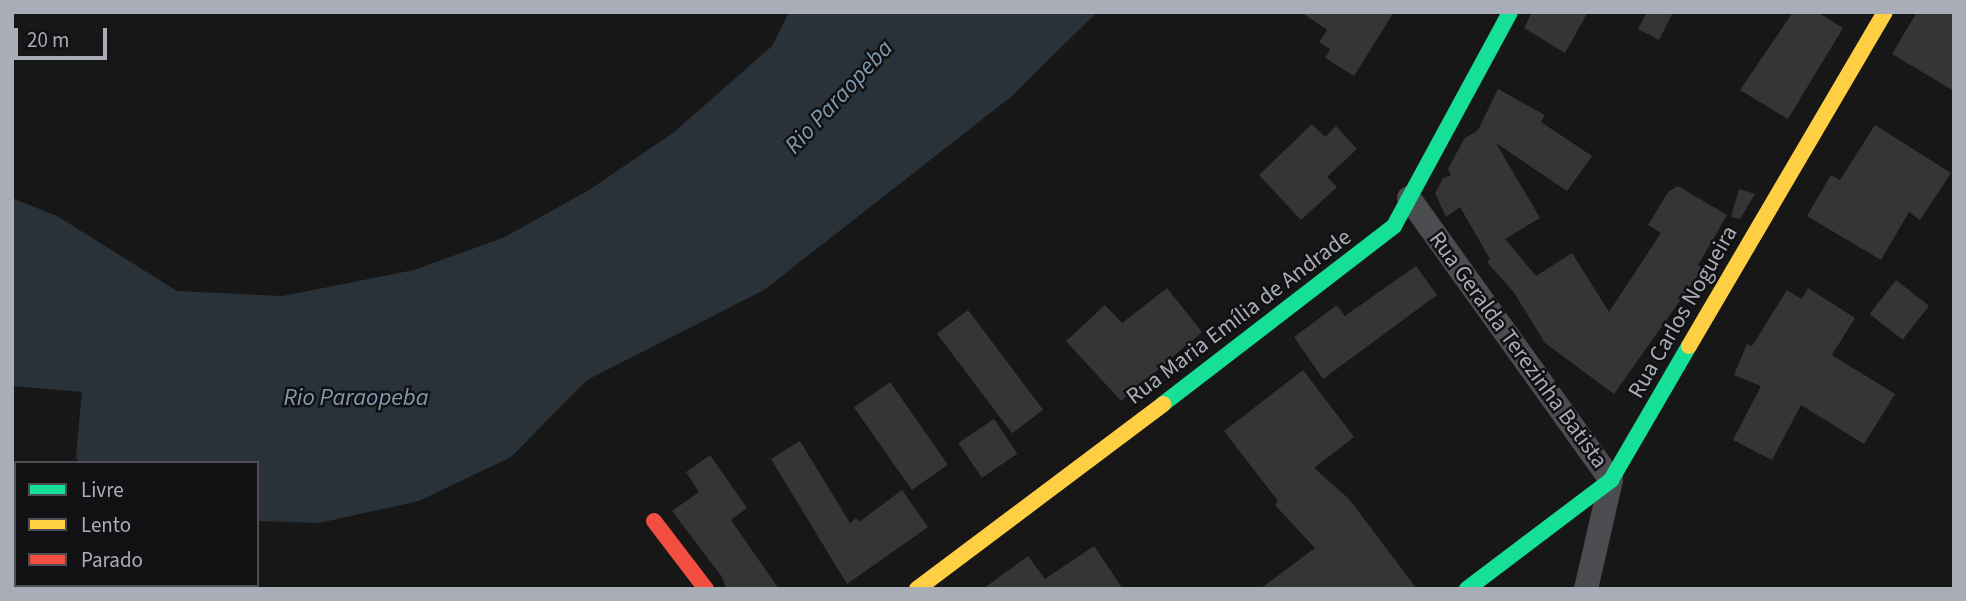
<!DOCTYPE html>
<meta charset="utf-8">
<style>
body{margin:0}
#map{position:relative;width:1966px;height:601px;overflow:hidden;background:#171717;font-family:"Source Sans 3",sans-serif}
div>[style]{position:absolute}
.water>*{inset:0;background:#2a3239}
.building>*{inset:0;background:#353536;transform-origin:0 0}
.street>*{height:24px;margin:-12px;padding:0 12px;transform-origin:12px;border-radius:12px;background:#4b4c50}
.fast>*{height:16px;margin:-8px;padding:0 8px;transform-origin:8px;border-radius:8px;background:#16e098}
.slow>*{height:16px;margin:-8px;padding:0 8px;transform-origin:8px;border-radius:8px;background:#ffcf43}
.jam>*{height:16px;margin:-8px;padding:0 8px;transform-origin:8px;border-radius:8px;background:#f24e42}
span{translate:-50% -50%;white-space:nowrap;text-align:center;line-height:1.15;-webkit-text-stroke:5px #111113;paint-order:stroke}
.street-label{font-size:23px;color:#a8adb8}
.water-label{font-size:24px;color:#7f9bb3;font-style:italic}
.frame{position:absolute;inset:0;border:14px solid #a8adb8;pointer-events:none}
.legend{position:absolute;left:14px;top:461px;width:245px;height:126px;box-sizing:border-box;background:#111113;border:2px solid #4d4f55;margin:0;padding:9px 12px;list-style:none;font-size:21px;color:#a8adb8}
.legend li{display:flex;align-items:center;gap:14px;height:35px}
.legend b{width:35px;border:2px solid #4d4f55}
.scale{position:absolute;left:14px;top:28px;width:93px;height:32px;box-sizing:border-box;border:4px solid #a8adb8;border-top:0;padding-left:9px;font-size:21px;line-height:24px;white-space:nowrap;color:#a8adb8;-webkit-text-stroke:5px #111113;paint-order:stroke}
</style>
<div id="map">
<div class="water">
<div style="clip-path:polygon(789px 12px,1097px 12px,1012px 96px,764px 290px,587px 380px,511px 457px,419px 501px,319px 523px,257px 521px,257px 463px,79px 463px,76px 456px,82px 392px,12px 386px,12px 198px,57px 216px,177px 291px,283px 296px,414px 270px,505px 237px,589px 190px,673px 133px,772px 46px)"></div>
</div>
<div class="building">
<div style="clip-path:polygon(1301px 12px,1394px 12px,1354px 76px,1325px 58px,1330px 49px,1319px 42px,1327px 30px)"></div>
<div style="clip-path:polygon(1532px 12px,1588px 12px,1565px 53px,1524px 28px)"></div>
<div style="clip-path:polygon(1647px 12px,1673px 12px,1659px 40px,1638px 29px)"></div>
<div style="clip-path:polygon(1793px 12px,1817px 12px,1843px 28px,1788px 119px,1740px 90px)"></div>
<div style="clip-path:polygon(1917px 12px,1954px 12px,1954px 91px,1892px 54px)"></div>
<div style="clip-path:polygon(1498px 89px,1545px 115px,1541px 122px,1592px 156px,1567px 191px,1496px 143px,1540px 218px,1505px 239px,1536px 276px,1572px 253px,1609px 312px,1661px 233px,1648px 225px,1668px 192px,1678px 186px,1727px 215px,1698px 265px,1703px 268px,1614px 394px,1545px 343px,1515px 294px,1487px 262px,1490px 259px,1460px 207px,1446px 217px,1435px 193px,1443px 178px,1451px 175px,1448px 169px,1464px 139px,1478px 130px)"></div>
<div style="clip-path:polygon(1312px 124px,1325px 137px,1336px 126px,1357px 149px,1327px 177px,1337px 187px,1301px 220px,1259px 175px)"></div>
<div style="clip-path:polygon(1875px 125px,1951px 173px,1920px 220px,1909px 212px,1881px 260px,1807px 216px,1831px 175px,1840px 180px)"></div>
<div style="clip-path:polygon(1739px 189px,1755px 194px,1740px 219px,1731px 217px)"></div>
<div style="clip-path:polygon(1416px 266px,1437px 295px,1323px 379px,1294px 337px,1337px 305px,1345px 316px)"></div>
<div style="left:1896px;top:280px;width:42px;height:43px;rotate:38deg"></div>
<div style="clip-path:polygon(1167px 288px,1202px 332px,1121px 401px,1066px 341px,1105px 305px,1122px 323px)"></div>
<div style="clip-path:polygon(1808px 288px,1855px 318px,1832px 355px,1895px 394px,1864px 444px,1801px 405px,1772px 460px,1733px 440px,1761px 386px,1734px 375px,1747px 344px,1752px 346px,1787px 290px,1802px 299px)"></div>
<div style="left:968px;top:310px;width:125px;height:39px;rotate:53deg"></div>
<div style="clip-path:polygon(1303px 370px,1354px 437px,1314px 468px,1349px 499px,1417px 589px,1260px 589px,1315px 548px,1275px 505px,1278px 501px,1224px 431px)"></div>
<div style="left:890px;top:382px;width:101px;height:44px;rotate:55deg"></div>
<div style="left:994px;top:419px;width:42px;height:43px;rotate:56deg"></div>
<div style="clip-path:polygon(800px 441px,850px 523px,856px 518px,859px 522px,902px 490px,928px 527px,847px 584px,771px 459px)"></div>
<div style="clip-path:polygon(710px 455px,747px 508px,731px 520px,779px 589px,726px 589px,722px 577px,672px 511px,699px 492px,686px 472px)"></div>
<div style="clip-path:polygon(1094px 546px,1123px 589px,983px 589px,1028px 556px,1045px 579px)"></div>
</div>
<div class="street">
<div style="left:1409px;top:198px;width:347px;rotate:54.4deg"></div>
<div style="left:1611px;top:480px;width:112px;rotate:102.9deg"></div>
</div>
<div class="fast">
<div style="left:1163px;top:404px;width:292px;rotate:-37.6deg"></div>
<div style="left:1394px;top:226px;width:243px;rotate:-61.5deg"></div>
<div style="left:1467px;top:589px;width:181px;rotate:-37.1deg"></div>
<div style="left:1611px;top:480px;width:155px;rotate:-59.8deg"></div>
</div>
<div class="slow">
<div style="left:1689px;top:346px;width:387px;rotate:-59.6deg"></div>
<div style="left:917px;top:589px;width:308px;rotate:-36.9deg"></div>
</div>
<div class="jam">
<div style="left:654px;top:521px;width:86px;rotate:52.6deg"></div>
</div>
<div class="street-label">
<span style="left:1683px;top:312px;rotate:-60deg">Rua Carlos Nogueira</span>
<span style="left:1239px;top:317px;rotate:-37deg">Rua Maria Emília de Andrade</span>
<span style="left:1518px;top:350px;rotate:54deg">Rua Geralda Terezinha Batista</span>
</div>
<div class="water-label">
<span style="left:839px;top:97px;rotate:-47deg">Rio Paraopeba</span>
<span style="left:356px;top:398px">Rio Paraopeba</span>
</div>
<div class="frame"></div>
<ul class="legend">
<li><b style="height:9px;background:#16e098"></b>Livre</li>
<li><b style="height:9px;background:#ffcf43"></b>Lento</li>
<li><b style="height:9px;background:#f24e42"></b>Parado</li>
</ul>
<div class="scale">20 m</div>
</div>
